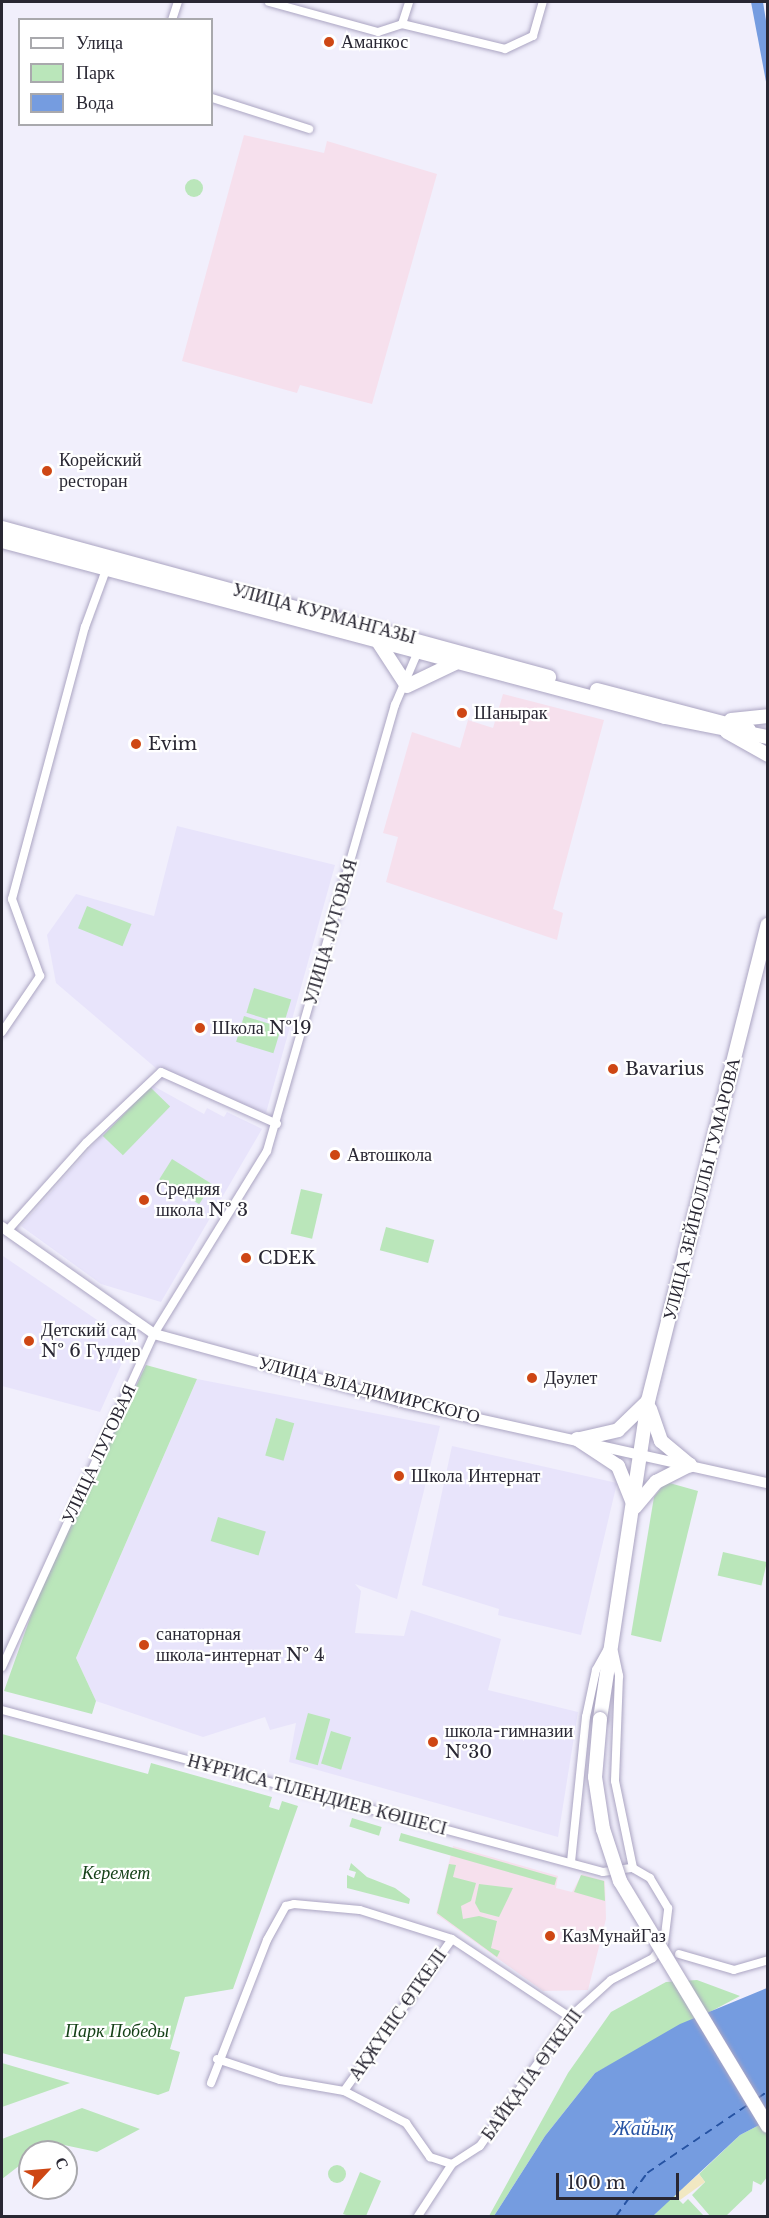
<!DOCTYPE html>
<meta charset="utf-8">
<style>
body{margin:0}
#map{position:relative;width:769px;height:2218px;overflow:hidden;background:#f1effc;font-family:"Libre Baskerville",serif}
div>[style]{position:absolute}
.commercial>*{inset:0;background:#f6e0ed}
.built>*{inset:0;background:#e8e4fb}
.green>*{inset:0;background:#bae6ba;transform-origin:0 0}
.round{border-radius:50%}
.sand>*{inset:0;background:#f1e8c2}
.water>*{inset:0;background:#759ce0}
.ferry>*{height:1.5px;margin-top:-0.75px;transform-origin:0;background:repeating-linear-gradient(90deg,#2552a2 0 8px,transparent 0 14px)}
.roads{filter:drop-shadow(0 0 2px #aba5c2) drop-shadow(0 0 2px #aba5c2)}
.minor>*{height:8px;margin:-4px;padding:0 4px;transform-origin:4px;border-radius:4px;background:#fff}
.tertiary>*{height:10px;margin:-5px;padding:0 5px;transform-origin:5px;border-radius:5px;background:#fff}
.primary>*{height:14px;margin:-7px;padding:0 7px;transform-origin:7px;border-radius:7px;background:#fff}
.bridges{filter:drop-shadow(0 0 2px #aba5c2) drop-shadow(0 0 2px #aba5c2)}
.primary-bridge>*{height:14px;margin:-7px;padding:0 7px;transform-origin:7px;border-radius:7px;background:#fff}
.dots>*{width:16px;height:16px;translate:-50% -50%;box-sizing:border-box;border:3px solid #fff;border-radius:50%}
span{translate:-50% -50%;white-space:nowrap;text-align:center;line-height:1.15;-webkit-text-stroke:4.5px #fff;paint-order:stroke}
.poi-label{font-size:18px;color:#292733}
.left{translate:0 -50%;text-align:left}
.street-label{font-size:18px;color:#292733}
.park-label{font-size:18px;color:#154118;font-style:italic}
.water-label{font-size:20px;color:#2552a2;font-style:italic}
.frame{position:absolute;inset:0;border:3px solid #292733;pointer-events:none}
.legend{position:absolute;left:18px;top:18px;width:195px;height:108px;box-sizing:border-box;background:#fff;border:2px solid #a9a9ad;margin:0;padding:8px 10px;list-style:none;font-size:18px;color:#292733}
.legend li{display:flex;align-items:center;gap:12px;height:30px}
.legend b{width:30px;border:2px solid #a9a9ad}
.north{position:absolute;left:18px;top:2140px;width:60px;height:60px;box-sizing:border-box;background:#fff;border:2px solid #a9a9ad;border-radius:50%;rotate:64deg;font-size:16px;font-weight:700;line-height:24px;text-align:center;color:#292733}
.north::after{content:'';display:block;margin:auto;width:21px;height:27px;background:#ce4714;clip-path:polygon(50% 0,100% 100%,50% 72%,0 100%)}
.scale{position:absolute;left:556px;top:2173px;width:123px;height:27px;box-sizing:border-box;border:3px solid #292733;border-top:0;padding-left:8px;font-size:18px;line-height:21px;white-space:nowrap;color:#292733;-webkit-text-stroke:4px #fff;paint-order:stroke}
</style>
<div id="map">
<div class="commercial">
<div style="clip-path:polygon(244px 135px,324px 153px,327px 141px,437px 174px,372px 404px,300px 385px,297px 393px,182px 361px)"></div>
<div style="clip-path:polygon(503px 694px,604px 720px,553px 909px,563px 913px,557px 940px,386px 882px,398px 837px,383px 833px,412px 732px,460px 748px,468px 720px,493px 728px)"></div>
<div style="clip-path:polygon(453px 1846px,558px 1876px,556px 1888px,572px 1892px,582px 1874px,605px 1881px,606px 1919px,588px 1990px,543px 1991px,436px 1914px)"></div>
</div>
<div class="built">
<div style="clip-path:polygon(177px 826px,335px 865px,266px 1113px,164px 1075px,56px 983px,47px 935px,76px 894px,154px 916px)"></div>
<div style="clip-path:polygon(148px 1083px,204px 1114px,207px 1108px,224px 1117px,227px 1112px,262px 1129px,161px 1302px,101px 1284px,21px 1226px)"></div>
<div style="clip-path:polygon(3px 1256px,131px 1343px,100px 1412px,2px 1386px)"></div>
<div style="clip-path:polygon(197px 1379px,440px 1426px,397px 1599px,355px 1584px,361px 1591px,355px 1633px,404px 1636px,411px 1610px,501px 1639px,488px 1690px,578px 1712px,558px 1837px,289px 1762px,296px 1723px,270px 1730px,265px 1717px,203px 1737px,96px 1701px,76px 1658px)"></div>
<div style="clip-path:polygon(452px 1446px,617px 1483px,581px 1635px,498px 1615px,499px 1609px,422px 1585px)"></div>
</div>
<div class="green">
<div class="round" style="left:185px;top:179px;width:18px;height:18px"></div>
<div style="left:87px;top:906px;width:48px;height:24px;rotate:22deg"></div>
<div style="left:254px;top:988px;width:39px;height:26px;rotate:17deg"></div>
<div style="left:244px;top:1016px;width:39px;height:27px;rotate:17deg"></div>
<div style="left:150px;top:1087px;width:28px;height:68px;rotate:44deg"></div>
<div style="left:172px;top:1159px;width:47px;height:24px;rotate:32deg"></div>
<div style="left:301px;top:1189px;width:22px;height:46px;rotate:13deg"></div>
<div style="left:386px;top:1227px;width:50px;height:24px;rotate:15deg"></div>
<div style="clip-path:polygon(146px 1365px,197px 1379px,76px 1658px,96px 1701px,92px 1714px,4px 1691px,39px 1593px)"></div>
<div style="left:276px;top:1418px;width:19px;height:39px;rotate:16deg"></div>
<div style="clip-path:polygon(666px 1482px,698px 1491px,661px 1642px,631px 1635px,654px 1497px)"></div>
<div style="left:218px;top:1517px;width:50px;height:25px;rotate:17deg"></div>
<div style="left:723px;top:1552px;width:45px;height:24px;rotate:13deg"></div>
<div style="left:308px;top:1713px;width:23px;height:48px;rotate:15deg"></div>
<div style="left:331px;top:1731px;width:21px;height:34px;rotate:17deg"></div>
<div style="clip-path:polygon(2px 1734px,148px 1774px,151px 1763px,272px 1797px,269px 1807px,279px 1810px,282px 1801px,298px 1806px,233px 1989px,185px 1997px,170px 2049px,180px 2052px,169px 2091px,158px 2095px,2px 2053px)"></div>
<div style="left:352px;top:1818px;width:31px;height:9px;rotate:17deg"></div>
<div style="left:401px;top:1833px;width:162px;height:8px;rotate:16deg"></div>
<div style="clip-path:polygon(351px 1863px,367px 1877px,395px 1888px,410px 1899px,409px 1904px,347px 1888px,347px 1875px,354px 1878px,356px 1872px,349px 1870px)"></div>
<div style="clip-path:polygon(449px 1864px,456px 1865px,453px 1877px,476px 1883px,471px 1901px,461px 1906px,463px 1919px,479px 1916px,497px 1921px,491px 1948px,500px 1951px,497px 1957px,437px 1913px)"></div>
<div style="clip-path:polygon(581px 1875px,604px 1881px,605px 1901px,574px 1892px)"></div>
<div style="clip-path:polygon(479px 1884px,513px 1888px,499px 1917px,480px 1912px,475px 1903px)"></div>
<div style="clip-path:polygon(697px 1980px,740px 1996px,595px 2073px,545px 2136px,494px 2216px,489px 2216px,568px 2073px,611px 2012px,666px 1982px)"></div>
<div style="clip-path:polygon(2px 2063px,70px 2083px,2px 2107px)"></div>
<div style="clip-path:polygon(82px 2108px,140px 2129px,97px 2152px,50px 2142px,2px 2179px,2px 2139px)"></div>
<div style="clip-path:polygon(767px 2121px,767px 2177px,761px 2185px,753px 2181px,752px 2191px,726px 2216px,710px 2216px,692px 2195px,705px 2182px,699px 2174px,740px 2135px)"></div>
<div class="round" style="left:328px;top:2165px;width:18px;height:18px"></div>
<div style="clip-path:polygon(360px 2172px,381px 2181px,366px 2216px,349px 2216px,343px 2214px)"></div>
<div style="clip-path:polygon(674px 2195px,683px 2204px,688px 2199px,704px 2216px,653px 2216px)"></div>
</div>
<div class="sand">
<div style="clip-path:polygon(699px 2174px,705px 2182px,680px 2200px,674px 2195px)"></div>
</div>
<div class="water">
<div style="clip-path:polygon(751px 2px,763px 2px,767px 27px,767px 87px)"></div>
<div style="clip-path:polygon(767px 1988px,767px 2121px,740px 2135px,653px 2216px,494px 2216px,545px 2136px,595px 2073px,680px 2024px)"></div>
</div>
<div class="ferry">
<div style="left:758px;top:2098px;width:12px;rotate:-35deg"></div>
<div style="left:616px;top:2216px;width:53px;rotate:-54.2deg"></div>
<div style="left:647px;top:2173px;width:123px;rotate:-34.1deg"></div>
</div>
<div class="roads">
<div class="minor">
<div style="left:269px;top:2px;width:113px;rotate:15.4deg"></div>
<div style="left:378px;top:32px;width:25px;rotate:-18deg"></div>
<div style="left:402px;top:24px;width:106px;rotate:13.6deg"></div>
<div style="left:505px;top:49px;width:31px;rotate:-25deg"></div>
<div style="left:533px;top:36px;width:35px;rotate:-74deg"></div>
<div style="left:172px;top:20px;width:19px;rotate:-72deg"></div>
<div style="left:402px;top:24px;width:23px;rotate:-72deg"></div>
<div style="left:212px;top:98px;width:102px;rotate:17.7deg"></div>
<div style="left:2px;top:1032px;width:68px;rotate:-55.8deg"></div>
<div style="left:40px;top:976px;width:82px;rotate:-110deg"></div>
<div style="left:12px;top:899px;width:282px;rotate:-75deg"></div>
<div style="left:85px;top:627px;width:61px;rotate:-69.8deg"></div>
<div style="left:7px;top:1231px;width:118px;rotate:-48.1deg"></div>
<div style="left:86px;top:1143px;width:103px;rotate:-43.4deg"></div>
<div style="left:161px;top:1072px;width:127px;rotate:24.1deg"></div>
<div style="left:614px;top:1652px;width:25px;rotate:78deg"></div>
<div style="left:619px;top:1676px;width:105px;rotate:92.2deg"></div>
<div style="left:615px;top:1781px;width:89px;rotate:78.3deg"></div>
<div style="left:2px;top:1667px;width:366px;rotate:-65.5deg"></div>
<div style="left:154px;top:1334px;width:215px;rotate:-58.3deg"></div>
<div style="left:267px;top:1151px;width:464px;rotate:-74deg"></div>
<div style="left:395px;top:705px;width:61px;rotate:-66.8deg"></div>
<div style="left:2px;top:1710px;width:622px;rotate:15.09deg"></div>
<div style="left:603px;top:1872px;width:30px;rotate:-8deg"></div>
<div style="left:571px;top:1862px;width:146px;rotate:-84.1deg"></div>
<div style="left:586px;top:1717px;width:48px;rotate:-78deg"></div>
<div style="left:596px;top:1670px;width:23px;rotate:-61deg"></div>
<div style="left:679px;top:1954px;width:57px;rotate:16.2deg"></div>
<div style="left:734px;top:1970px;width:35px;rotate:-16deg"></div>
<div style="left:217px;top:2059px;width:66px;rotate:18.4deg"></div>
<div style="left:280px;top:2080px;width:65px;rotate:9.8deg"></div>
<div style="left:344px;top:2091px;width:70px;rotate:27.3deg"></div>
<div style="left:406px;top:2123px;width:42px;rotate:54.8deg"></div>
<div style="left:430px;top:2157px;width:23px;rotate:18deg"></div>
<div style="left:452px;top:2164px;width:33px;rotate:-33deg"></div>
<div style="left:480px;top:2146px;width:157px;rotate:-55.1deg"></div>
<div style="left:570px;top:2017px;width:55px;rotate:-42.1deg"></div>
<div style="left:611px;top:1980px;width:47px;rotate:-27.6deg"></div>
<div style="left:653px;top:1958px;width:19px;rotate:-54deg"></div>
<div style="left:664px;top:1943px;width:35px;rotate:-83deg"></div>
<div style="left:668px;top:1908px;width:35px;rotate:-121deg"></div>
<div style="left:650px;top:1878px;width:20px;rotate:-150deg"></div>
<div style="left:211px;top:2083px;width:154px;rotate:-68.6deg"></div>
<div style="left:267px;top:1940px;width:39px;rotate:-61deg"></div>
<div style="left:286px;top:1906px;width:8px;rotate:-14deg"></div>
<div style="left:294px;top:1904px;width:66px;rotate:5.2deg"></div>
<div style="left:360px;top:1910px;width:96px;rotate:17.5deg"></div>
<div style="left:452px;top:1939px;width:141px;rotate:33.5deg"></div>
<div style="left:344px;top:2091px;width:186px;rotate:-54.6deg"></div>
<div style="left:418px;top:2216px;width:62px;rotate:-56.8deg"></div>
</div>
<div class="tertiary">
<div style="left:2px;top:1227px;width:186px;rotate:35.1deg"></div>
<div style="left:154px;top:1334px;width:261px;rotate:15.3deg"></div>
<div style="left:406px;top:1403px;width:371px;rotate:12.5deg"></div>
</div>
<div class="primary">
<div style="left:2px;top:528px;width:567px;rotate:15.24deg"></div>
<div style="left:2px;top:541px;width:686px;rotate:14.87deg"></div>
<div style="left:665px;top:717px;width:105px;rotate:11deg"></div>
<div style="left:379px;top:643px;width:51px;rotate:56.9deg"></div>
<div style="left:407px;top:686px;width:53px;rotate:-25.6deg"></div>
<div style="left:597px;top:690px;width:157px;rotate:14.7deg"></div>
<div style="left:731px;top:720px;width:37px;rotate:-6deg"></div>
<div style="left:727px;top:732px;width:47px;rotate:29.3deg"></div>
<div style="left:650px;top:1409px;width:34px;rotate:71deg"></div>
<div style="left:661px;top:1441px;width:38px;rotate:40deg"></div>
<div style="left:577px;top:1439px;width:49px;rotate:33.4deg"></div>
<div style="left:618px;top:1466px;width:37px;rotate:68deg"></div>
<div style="left:580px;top:1439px;width:39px;rotate:-13deg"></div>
<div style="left:618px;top:1430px;width:40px;rotate:-44deg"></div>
<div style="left:635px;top:1507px;width:33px;rotate:-50deg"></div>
<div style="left:656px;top:1482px;width:38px;rotate:-27deg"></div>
<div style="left:600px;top:1719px;width:322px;rotate:-81.4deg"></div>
<div style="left:648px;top:1401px;width:491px;rotate:-75.9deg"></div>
</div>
</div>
<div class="bridges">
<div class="primary-bridge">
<div style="left:600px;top:1719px;width:58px;rotate:94.9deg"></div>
<div style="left:595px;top:1777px;width:53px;rotate:81.3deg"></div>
<div style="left:603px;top:1829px;width:55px;rotate:71.9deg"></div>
<div style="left:620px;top:1881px;width:286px;rotate:58.9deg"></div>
</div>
</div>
<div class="dots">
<div style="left:329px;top:42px;background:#ce4714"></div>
<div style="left:47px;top:471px;background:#ce4714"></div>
<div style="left:462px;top:713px;background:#ce4714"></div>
<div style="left:136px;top:744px;background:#ce4714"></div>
<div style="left:200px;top:1028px;background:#ce4714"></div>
<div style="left:613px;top:1069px;background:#ce4714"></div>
<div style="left:335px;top:1155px;background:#ce4714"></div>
<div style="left:144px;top:1200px;background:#ce4714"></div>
<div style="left:246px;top:1258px;background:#ce4714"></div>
<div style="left:29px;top:1341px;background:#ce4714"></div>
<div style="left:532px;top:1378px;background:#ce4714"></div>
<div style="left:399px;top:1476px;background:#ce4714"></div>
<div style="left:144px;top:1645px;background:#ce4714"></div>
<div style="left:433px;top:1742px;background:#ce4714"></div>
<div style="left:550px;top:1936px;background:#ce4714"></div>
</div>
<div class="poi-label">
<span class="left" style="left:341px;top:42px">Аманкос</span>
<span class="left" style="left:59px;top:471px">Корейский<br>ресторан</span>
<span class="left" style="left:474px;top:713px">Шанырак</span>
<span class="left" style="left:148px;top:744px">Evim</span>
<span class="left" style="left:212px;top:1028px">Школа №19</span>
<span class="left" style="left:625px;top:1069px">Bavarius</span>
<span class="left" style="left:347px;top:1155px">Автошкола</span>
<span class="left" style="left:156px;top:1200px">Средняя<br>школа № 3</span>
<span class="left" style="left:258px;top:1258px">CDEK</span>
<span class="left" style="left:41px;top:1341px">Детский сад<br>№ 6 Гүлдер</span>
<span class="left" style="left:544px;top:1378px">Дәулет</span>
<span class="left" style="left:411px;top:1476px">Школа Интернат</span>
<span class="left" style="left:156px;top:1645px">санаторная<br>школа-интернат № 4</span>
<span class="left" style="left:445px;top:1742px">школа-гимназии<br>№30</span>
<span class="left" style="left:562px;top:1936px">КазМунайГаз</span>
</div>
<div class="street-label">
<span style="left:324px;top:614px;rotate:15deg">УЛИЦА КУРМАНГАЗЫ</span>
<span style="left:331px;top:932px;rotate:-74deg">УЛИЦА ЛУГОВАЯ</span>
<span style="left:702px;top:1189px;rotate:-76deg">УЛИЦА ЗЕЙНОЛЛЫ ГУМАРОВА</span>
<span style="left:369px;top:1390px;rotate:14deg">УЛИЦА ВЛАДИМИРСКОГО</span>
<span style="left:99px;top:1454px;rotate:-65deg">УЛИЦА ЛУГОВАЯ</span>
<span style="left:317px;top:1795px;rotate:15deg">НҰРҒИСА ТІЛЕНДИЕВ КӨШЕСІ</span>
<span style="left:398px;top:2015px;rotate:-55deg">АҚЖҮНІС ӨТКЕЛІ</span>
<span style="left:532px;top:2075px;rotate:-54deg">БАЙҚАЛА ӨТКЕЛІ</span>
</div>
<div class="park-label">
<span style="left:116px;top:1873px">Керемет</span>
<span style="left:117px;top:2031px">Парк Победы</span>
</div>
<div class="water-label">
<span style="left:643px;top:2128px">Жайық</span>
</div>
<div class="frame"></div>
<ul class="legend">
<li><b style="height:8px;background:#fff"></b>Улица</li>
<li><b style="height:16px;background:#bae6ba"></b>Парк</li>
<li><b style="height:16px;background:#759ce0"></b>Вода</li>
</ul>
<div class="north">С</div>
<div class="scale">100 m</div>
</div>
